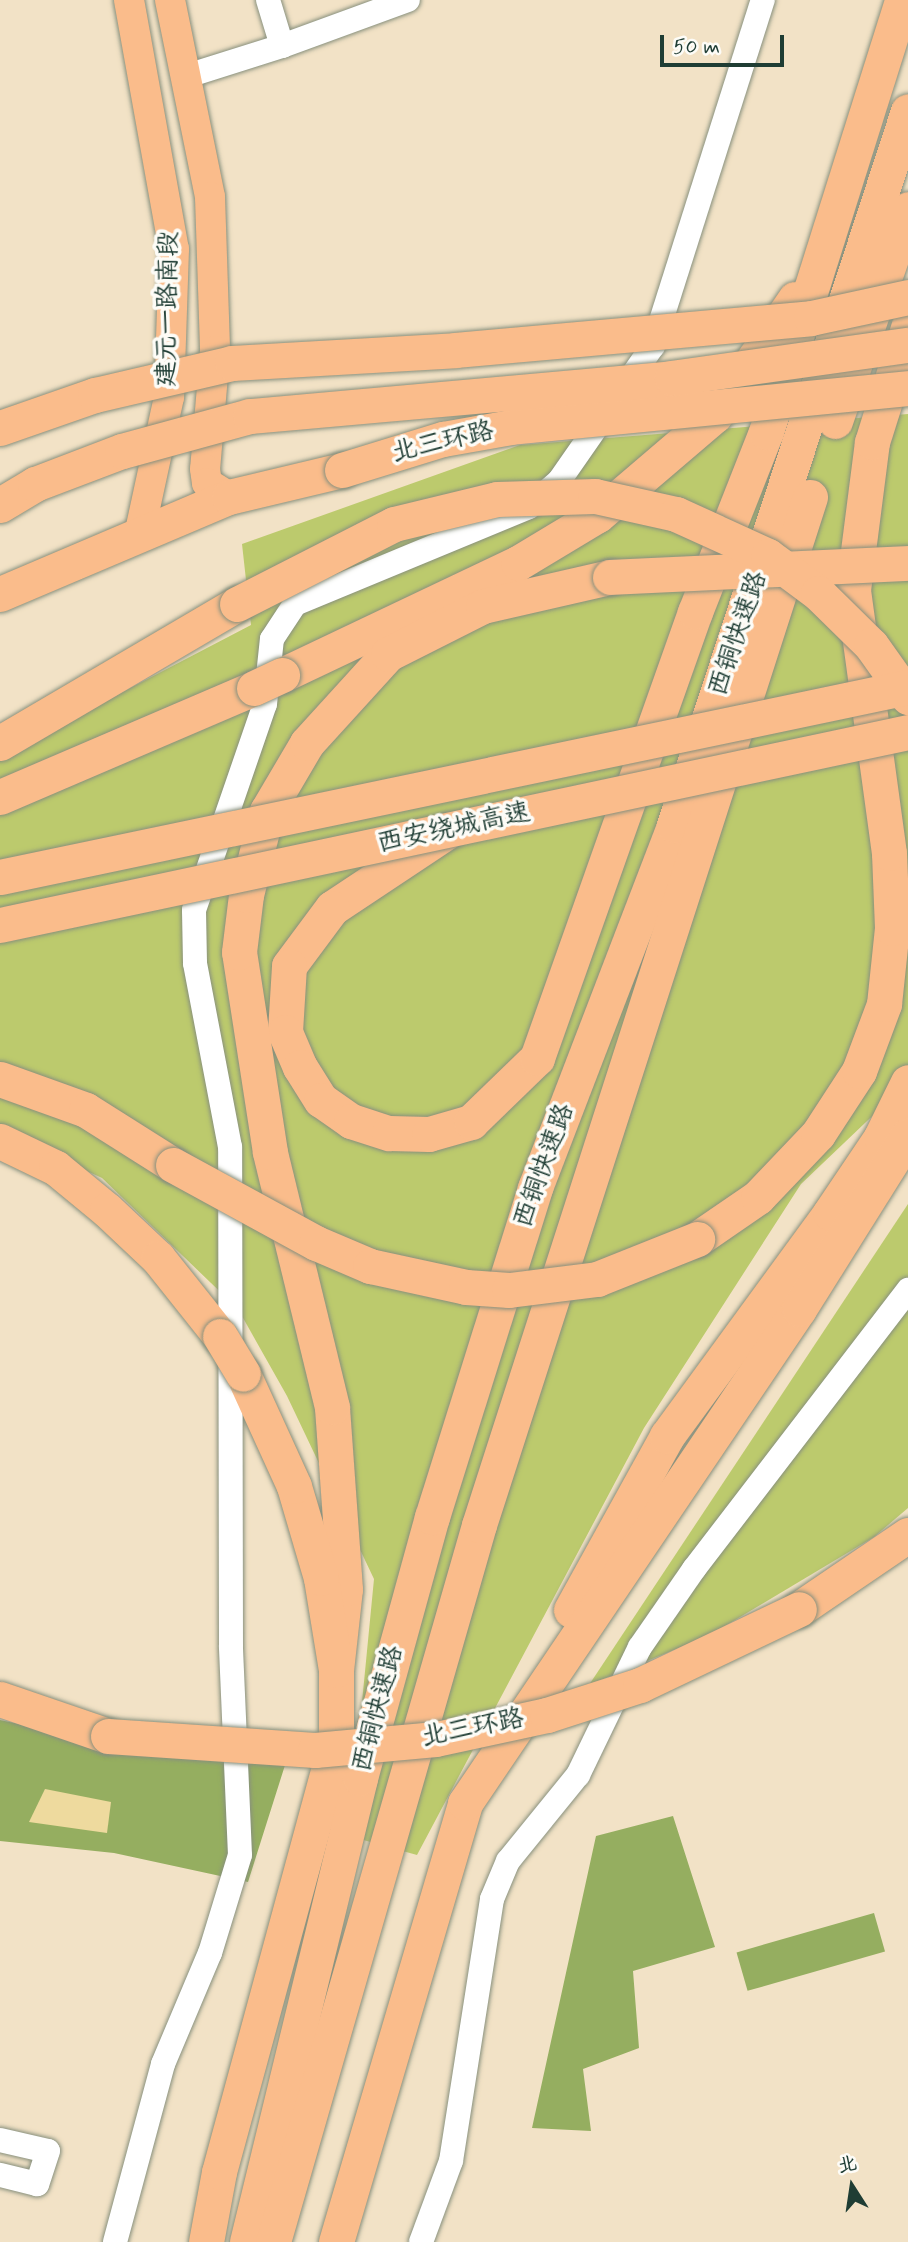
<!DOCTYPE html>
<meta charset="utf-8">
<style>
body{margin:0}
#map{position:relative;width:908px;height:2242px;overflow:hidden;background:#f2e2c6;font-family:Mynerve,"LXGW WenKai TC",sans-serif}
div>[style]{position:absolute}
.green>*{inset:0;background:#bcca6d}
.forest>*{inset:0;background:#95ae60;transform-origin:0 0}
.sand>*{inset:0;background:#eeda9e}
.roads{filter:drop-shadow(0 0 2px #88907d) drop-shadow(0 0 2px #88907d)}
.minor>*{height:24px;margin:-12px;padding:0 12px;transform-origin:12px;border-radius:12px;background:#fff}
.major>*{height:30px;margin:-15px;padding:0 15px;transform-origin:15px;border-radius:15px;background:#fabc8b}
.highway>*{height:35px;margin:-17.5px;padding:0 17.5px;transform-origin:17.5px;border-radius:17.5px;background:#fabc8b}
.bridges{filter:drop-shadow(0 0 2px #88907d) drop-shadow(0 0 2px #88907d)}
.highway-bridge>*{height:35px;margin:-17.5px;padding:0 17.5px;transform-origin:17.5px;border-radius:17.5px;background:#fabc8b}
span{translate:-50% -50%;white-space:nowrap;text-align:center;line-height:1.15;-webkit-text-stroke:7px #fdfcf7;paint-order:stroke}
.street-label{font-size:26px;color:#1f3d34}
.north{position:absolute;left:817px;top:2151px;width:70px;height:70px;-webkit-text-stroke:5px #fdfcf7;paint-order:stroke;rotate:348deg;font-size:19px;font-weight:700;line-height:28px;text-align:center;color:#1f3d34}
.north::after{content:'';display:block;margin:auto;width:24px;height:32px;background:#1f3d34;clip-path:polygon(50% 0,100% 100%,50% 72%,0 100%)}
.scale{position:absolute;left:660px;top:35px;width:124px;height:32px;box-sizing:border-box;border:4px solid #1f3d34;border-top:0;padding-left:9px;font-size:21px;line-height:24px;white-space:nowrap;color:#1f3d34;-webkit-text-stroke:5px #fdfcf7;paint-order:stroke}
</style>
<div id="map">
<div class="green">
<div style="clip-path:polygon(908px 414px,908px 1082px,801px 1184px,644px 1428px,417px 1855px,349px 1836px,374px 1579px,287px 1396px,238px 1309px,102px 1178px,0 1131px,0 756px,251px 625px,242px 544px,520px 445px)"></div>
<div style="clip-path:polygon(908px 1204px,908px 1508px,874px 1537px,710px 1635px,589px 1685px)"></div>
</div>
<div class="forest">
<div style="clip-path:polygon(0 1720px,171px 1756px,286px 1762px,248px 1882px,114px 1853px,0 1841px)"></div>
<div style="clip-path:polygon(673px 1816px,715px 1947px,633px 1971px,639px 2048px,583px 2069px,591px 2131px,532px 2128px,596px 1836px)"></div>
<div style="left:874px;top:1913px;width:40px;height:143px;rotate:74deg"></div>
</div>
<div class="sand">
<div style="clip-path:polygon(45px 1789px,111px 1802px,107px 1833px,29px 1822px)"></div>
</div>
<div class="roads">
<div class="minor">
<div style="left:282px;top:46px;width:134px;rotate:-20.1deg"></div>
<div style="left:187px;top:76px;width:100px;rotate:-17.5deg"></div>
<div style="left:282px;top:46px;width:48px;rotate:-106.9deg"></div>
<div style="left:0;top:2140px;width:49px;rotate:12.9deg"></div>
<div style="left:48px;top:2151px;width:35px;rotate:108deg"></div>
<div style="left:37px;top:2184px;width:38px;rotate:-166deg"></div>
<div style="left:115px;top:2242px;width:184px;rotate:-74.9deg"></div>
<div style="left:163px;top:2064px;width:121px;rotate:-67.1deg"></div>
<div style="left:210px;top:1953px;width:102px;rotate:-73deg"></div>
<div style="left:240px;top:1855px;width:209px;rotate:-92.5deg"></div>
<div style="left:231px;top:1646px;width:499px;rotate:-90.1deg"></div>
<div style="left:230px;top:1147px;width:187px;rotate:-100.8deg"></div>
<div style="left:195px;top:963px;width:53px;rotate:-91.1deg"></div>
<div style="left:194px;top:910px;width:218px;rotate:-71deg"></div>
<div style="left:265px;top:704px;width:65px;rotate:-83.9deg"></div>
<div style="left:272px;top:639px;width:42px;rotate:-56.7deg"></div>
<div style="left:295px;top:604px;width:253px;rotate:-22.5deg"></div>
<div style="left:529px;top:507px;width:40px;rotate:-41deg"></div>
<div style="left:559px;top:481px;width:165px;rotate:-55.2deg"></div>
<div style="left:653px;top:346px;width:363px;rotate:-72.4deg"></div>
<div style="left:421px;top:2242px;width:86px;rotate:-69.7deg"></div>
<div style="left:451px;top:2161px;width:265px;rotate:-81.1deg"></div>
<div style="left:492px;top:1899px;width:41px;rotate:-67.2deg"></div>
<div style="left:508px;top:1861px;width:111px;rotate:-50.9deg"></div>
<div style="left:578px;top:1775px;width:142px;rotate:-64.2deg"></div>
<div style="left:640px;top:1647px;width:95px;rotate:-55.3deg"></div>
<div style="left:694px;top:1569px;width:352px;rotate:-52.5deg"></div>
</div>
<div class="major">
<div style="left:129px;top:0;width:253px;rotate:79.8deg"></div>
<div style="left:174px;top:249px;width:148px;rotate:91.9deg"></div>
<div style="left:169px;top:397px;width:142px;rotate:102.2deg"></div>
<div style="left:170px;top:0;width:201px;rotate:78.5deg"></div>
<div style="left:210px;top:197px;width:154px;rotate:88.1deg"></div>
<div style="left:215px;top:351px;width:118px;rotate:94.8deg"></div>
<div style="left:205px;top:469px;width:14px;rotate:82deg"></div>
<div style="left:207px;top:483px;width:26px;rotate:32deg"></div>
</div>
<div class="highway">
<div style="left:835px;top:421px;width:224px;rotate:-71deg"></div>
<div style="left:0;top:594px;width:249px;rotate:-23deg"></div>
<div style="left:229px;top:497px;width:116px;rotate:-13.4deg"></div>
<div style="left:282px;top:675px;width:261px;rotate:-25.4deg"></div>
<div style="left:518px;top:563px;width:93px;rotate:-31deg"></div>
<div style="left:598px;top:515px;width:154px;rotate:-40.5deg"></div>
<div style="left:715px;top:415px;width:141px;rotate:-55.4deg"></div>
<div style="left:0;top:743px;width:275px;rotate:-30.4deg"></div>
<div style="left:0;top:797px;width:276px;rotate:-23.2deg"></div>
<div style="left:448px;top:831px;width:139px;rotate:146.4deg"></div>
<div style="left:332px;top:908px;width:72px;rotate:126.6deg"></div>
<div style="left:289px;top:966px;width:66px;rotate:93.5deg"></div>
<div style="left:285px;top:1032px;width:38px;rotate:67deg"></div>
<div style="left:300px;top:1067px;width:39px;rotate:58deg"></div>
<div style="left:321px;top:1100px;width:37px;rotate:35deg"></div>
<div style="left:351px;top:1121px;width:40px;rotate:18deg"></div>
<div style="left:389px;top:1133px;width:40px;rotate:1.4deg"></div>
<div style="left:429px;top:1134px;width:44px;rotate:-15.9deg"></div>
<div style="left:471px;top:1122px;width:92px;rotate:-44.1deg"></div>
<div style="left:537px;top:1058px;width:473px;rotate:-70.5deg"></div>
<div style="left:695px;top:612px;width:193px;rotate:-68.5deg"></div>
<div style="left:766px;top:432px;width:453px;rotate:-72.5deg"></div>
<div style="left:0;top:1079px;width:91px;rotate:19.8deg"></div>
<div style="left:86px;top:1110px;width:103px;rotate:32.3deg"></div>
<div style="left:0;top:1141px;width:62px;rotate:25.7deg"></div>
<div style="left:56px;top:1168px;width:66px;rotate:39.5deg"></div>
<div style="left:107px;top:1210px;width:70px;rotate:43.3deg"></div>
<div style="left:158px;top:1258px;width:100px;rotate:51.5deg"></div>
<div style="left:697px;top:1239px;width:74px;rotate:-34.5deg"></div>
<div style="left:758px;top:1197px;width:87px;rotate:-46.4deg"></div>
<div style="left:818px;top:1134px;width:75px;rotate:-56.9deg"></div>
<div style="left:859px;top:1071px;width:72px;rotate:-69.5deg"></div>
<div style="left:884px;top:1004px;width:76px;rotate:-84deg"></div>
<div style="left:892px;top:928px;width:75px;rotate:-92.3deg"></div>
<div style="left:889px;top:853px;width:265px;rotate:-97.8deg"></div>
<div style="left:853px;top:590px;width:149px;rotate:-82.7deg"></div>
<div style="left:872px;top:442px;width:120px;rotate:-72.5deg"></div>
<div style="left:799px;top:1609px;width:132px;rotate:-34.2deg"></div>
<div style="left:571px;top:1610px;width:199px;rotate:-61.1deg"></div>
<div style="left:667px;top:1436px;width:276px;rotate:-53.8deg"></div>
<div style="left:830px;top:1213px;width:92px;rotate:-56.1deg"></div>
<div style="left:881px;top:1137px;width:61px;rotate:-63.9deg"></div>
<div style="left:336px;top:1670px;width:81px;rotate:-83.7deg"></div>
<div style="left:345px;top:1589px;width:182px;rotate:-94.1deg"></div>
<div style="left:332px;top:1407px;width:262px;rotate:-103.7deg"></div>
<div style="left:270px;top:1152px;width:202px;rotate:-98.8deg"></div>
<div style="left:239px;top:952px;width:57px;rotate:-83deg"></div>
<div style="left:246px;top:895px;width:87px;rotate:-76deg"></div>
<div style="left:267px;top:811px;width:79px;rotate:-59.5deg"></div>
<div style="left:307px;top:743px;width:120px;rotate:-47.7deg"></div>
<div style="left:388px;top:654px;width:106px;rotate:-26.8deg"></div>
<div style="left:483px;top:606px;width:130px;rotate:-12.9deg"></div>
<div style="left:0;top:1699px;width:114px;rotate:18.9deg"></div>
<div style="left:206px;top:2242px;width:71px;rotate:-79.5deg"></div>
<div style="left:219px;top:2172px;width:447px;rotate:-74.8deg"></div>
<div style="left:336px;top:1741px;width:71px;rotate:-90deg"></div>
<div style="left:336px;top:1670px;width:93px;rotate:-99.3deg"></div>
<div style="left:321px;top:1578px;width:96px;rotate:-106.4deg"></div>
<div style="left:294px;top:1486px;width:123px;rotate:-114.5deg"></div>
<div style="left:247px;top:2242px;width:478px;rotate:-76.3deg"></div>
<div style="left:360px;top:1778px;width:271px;rotate:-74.6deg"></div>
<div style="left:432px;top:1517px;width:345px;rotate:-72.6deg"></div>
<div style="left:535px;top:1188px;width:389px;rotate:-69deg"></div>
<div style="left:674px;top:825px;width:751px;rotate:-71.85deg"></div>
<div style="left:273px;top:2242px;width:746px;rotate:-73.97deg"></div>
<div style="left:479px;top:1525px;width:1080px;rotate:-72.15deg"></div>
<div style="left:336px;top:2242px;width:458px;rotate:-73.6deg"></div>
<div style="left:465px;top:1803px;width:596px;rotate:-55.94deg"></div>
<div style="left:799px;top:1309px;width:205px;rotate:-57.9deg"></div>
</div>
</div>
<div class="bridges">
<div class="highway-bridge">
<div style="left:0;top:428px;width:101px;rotate:-19.2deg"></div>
<div style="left:95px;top:395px;width:141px;rotate:-13.1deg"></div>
<div style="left:232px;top:363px;width:223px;rotate:-3.3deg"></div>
<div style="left:455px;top:350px;width:357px;rotate:-5.1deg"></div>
<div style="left:811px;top:318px;width:99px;rotate:-12.2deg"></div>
<div style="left:342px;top:470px;width:106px;rotate:-17.1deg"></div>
<div style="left:443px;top:439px;width:69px;rotate:-10deg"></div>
<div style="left:511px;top:427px;width:399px;rotate:-5.6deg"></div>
<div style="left:0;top:505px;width:41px;rotate:-31deg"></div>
<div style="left:35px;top:484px;width:93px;rotate:-20.8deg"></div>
<div style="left:122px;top:451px;width:133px;rotate:-15.3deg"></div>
<div style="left:250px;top:416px;width:424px;rotate:-5.1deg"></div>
<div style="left:672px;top:378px;width:238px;rotate:-8deg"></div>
<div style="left:610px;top:577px;width:298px;rotate:-2.7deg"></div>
<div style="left:237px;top:604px;width:176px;rotate:-27deg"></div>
<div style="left:394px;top:524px;width:106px;rotate:-13.6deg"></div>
<div style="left:497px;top:499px;width:98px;rotate:-1.8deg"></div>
<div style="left:595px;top:496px;width:83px;rotate:12.5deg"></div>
<div style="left:676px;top:514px;width:101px;rotate:24.5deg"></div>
<div style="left:768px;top:556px;width:62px;rotate:36.5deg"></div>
<div style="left:818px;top:593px;width:74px;rotate:44.5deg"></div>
<div style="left:871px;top:645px;width:64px;rotate:54.6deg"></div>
<div style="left:254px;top:688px;width:31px;rotate:-25deg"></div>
<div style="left:0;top:877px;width:928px;rotate:-11.82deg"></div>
<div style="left:0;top:925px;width:928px;rotate:-12deg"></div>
<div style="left:173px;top:1165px;width:163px;rotate:28.6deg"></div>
<div style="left:316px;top:1243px;width:59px;rotate:23.1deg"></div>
<div style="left:370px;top:1266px;width:98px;rotate:12.3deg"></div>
<div style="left:466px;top:1287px;width:43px;rotate:4deg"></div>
<div style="left:509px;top:1290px;width:89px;rotate:-7.1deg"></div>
<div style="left:597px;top:1279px;width:108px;rotate:-21.8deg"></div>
<div style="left:220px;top:1336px;width:44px;rotate:58.8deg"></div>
<div style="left:108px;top:1736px;width:207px;rotate:3.9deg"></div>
<div style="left:315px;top:1750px;width:121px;rotate:-5.2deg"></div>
<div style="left:436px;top:1739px;width:114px;rotate:-12.2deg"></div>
<div style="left:547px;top:1715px;width:98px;rotate:-17.9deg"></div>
<div style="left:640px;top:1685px;width:176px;rotate:-25.5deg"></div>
</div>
</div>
<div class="street-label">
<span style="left:169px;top:309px;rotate:-89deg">建元一路南段</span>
<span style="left:443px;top:443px;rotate:-13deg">北三环路</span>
<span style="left:739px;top:634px;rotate:-71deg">西铜快速路</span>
<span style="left:454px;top:829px;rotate:-12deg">西安绕城高速</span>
<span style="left:545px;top:1166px;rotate:-70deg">西铜快速路</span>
<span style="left:379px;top:1709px;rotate:-75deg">西铜快速路</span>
<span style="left:473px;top:1729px;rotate:-11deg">北三环路</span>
</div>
<div class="north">北</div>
<div class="scale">50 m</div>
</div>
